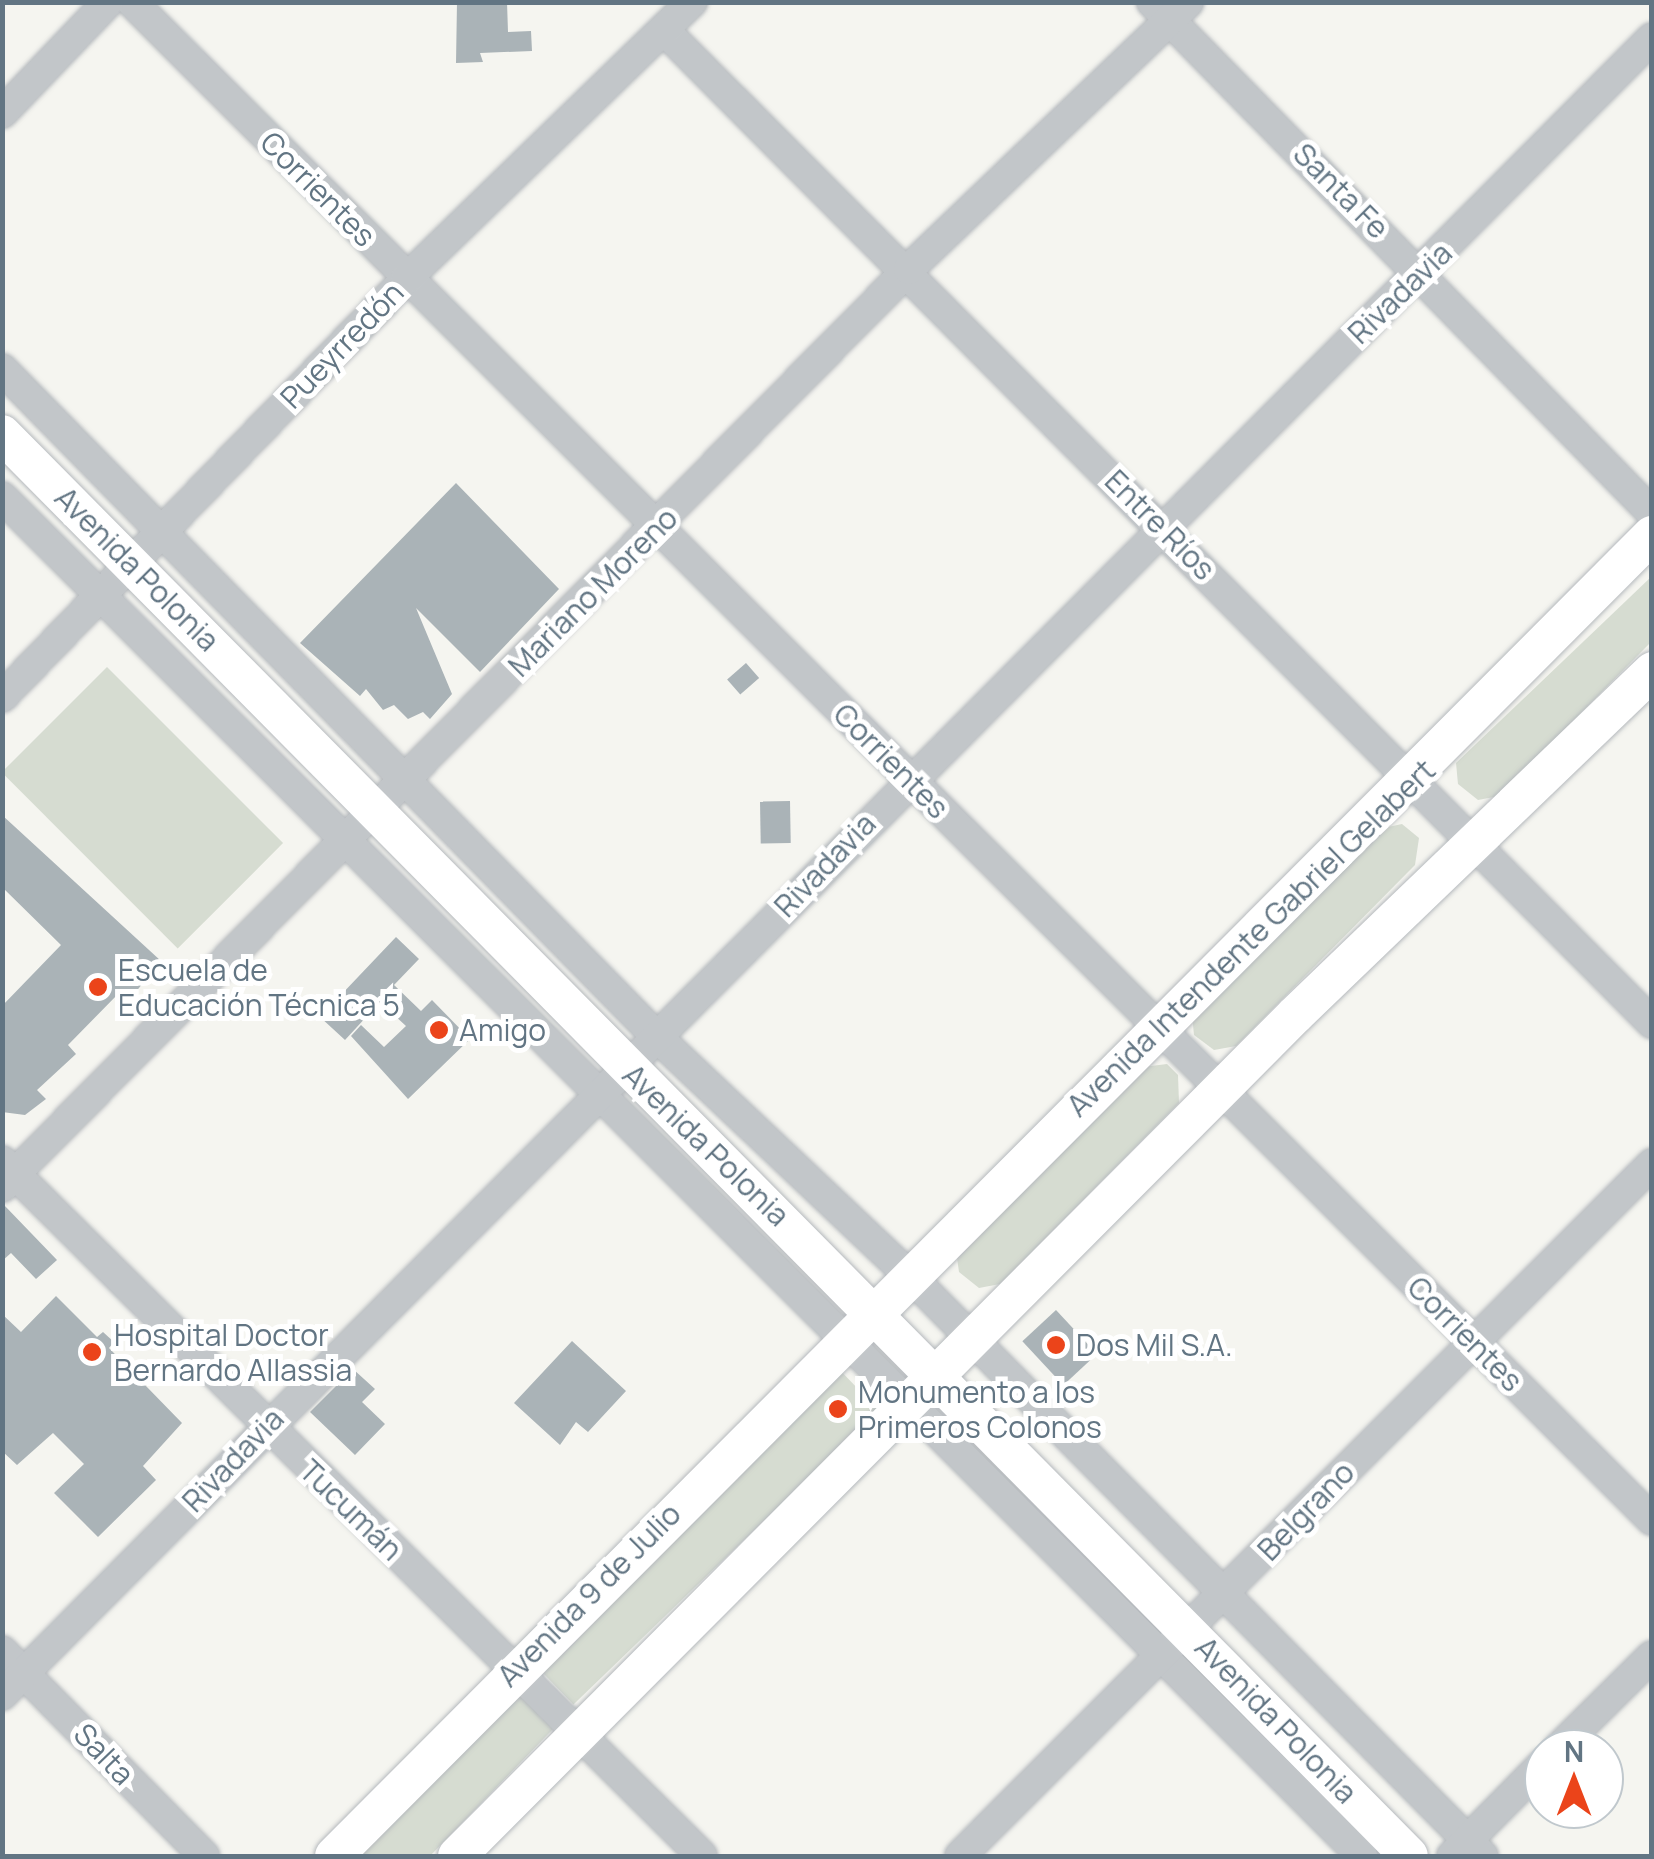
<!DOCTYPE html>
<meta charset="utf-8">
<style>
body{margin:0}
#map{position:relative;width:1654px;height:1859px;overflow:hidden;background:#f5f5f0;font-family:Manrope,sans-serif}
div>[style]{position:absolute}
.green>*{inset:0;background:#d6dcd1;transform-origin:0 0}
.building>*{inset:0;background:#aab3b7;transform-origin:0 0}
.roads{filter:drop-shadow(0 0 2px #b5b9bd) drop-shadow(0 0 2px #b5b9bd)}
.minor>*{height:30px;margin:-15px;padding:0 15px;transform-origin:15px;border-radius:15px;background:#c2c6c9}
.major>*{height:38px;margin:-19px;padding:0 19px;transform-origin:19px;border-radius:19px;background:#fff}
.dots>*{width:28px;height:28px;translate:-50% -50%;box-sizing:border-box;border:5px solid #fff;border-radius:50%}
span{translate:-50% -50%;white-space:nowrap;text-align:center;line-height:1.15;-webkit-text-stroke:10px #fff;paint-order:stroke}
.street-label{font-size:30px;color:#627583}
.poi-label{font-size:30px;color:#627583}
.left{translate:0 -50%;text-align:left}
.frame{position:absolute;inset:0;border:5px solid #627583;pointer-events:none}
.north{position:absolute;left:1524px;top:1729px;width:100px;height:100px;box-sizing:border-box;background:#fff;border:2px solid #c0c8cd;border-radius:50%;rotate:0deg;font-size:28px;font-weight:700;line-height:40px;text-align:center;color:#627583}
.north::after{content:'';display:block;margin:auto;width:35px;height:45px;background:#eb441a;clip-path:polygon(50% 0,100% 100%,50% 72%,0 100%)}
</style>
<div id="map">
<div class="green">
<div style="clip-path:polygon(1651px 577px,1651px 642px,1499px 796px,1478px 800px,1458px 784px,1456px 763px)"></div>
<div style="left:107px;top:667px;width:249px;height:149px;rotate:45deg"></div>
<div style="clip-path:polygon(1402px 824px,1419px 838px,1415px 865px,1236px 1046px,1214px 1050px,1194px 1035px,1192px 1014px,1379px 829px)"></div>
<div style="clip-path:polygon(1167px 1064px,1178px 1075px,1179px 1103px,1000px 1284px,979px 1288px,959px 1272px,956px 1251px,1143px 1067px)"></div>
<div style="left:834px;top:1364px;width:64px;height:424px;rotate:46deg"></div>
<div style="clip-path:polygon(515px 1687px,553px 1729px,430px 1856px,348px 1856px)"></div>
</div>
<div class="building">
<div style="clip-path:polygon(457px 2px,507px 2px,508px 32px,531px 31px,532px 51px,480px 53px,483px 62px,456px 63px)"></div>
<div style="clip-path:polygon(456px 483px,559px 589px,480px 672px,416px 608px,452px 694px,430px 719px,423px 712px,408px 719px,394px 705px,383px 710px,366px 689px,360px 696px,300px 643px)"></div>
<div style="left:746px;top:663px;width:20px;height:25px;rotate:49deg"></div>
<div style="left:790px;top:801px;width:42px;height:30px;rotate:89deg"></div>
<div style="clip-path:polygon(2px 815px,161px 961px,130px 999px,120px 992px,68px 1045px,76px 1054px,37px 1090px,46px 1099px,25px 1115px,2px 1112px,2px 1006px,61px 945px,2px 887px)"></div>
<div style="clip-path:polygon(396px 937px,419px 959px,394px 985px,421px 1011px,432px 1000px,470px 1039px,408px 1099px,351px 1036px,361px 1025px,384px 1047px,406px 1026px,380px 1002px,345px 1040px,320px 1017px)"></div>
<div style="clip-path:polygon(4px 1205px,57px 1260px,36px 1279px,11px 1253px,2px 1261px)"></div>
<div style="clip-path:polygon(56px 1296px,97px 1337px,103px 1332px,114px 1342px,109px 1348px,182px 1423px,143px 1466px,156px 1480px,98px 1537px,54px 1493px,84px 1464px,53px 1433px,17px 1465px,2px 1451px,2px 1314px,21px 1332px)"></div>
<div style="left:1056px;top:1310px;width:60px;height:46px;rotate:47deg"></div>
<div style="clip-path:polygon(572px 1341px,626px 1391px,588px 1432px,576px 1422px,560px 1445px,514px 1403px)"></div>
<div style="clip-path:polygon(353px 1369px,375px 1389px,362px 1402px,385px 1424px,355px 1455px,310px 1412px)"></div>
</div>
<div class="roads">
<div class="minor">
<div style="left:132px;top:2px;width:2148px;rotate:44.96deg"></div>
<div style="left:1152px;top:2px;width:715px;rotate:45.62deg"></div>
<div style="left:664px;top:30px;width:1401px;rotate:45.14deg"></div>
<div style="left:2px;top:113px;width:153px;rotate:-46.3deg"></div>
<div style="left:2px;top:369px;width:936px;rotate:45.56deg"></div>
<div style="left:657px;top:1037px;width:348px;rotate:43.4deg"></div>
<div style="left:910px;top:1276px;width:815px;rotate:45.35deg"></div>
<div style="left:2px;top:497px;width:1923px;rotate:44.98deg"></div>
<div style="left:2px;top:697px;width:583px;rotate:-45.97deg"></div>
<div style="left:407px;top:278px;width:397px;rotate:-44.1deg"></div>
<div style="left:2px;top:1161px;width:986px;rotate:44.79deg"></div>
<div style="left:2px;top:1187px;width:1290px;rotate:-45.35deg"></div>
<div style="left:909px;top:269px;width:386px;rotate:-43.7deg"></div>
<div style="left:2px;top:1651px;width:288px;rotate:45.4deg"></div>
<div style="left:2px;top:1695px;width:2338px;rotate:-45.12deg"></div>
<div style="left:1558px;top:1749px;width:132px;rotate:-44.7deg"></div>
<div style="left:960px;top:1856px;width:979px;rotate:-45deg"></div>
<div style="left:1452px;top:1856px;width:131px;rotate:-45.3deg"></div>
</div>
<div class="major">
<div style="left:2px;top:434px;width:2000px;rotate:45.3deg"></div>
<div style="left:334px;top:1856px;width:1866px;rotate:-45.07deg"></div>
<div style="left:457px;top:1856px;width:1187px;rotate:-45.1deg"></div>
<div style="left:1295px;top:1015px;width:496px;rotate:-43.9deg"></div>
</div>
</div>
<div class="dots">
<div style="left:98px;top:987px;background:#eb441a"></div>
<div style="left:439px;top:1030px;background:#eb441a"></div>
<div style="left:1056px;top:1345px;background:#eb441a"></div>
<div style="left:92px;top:1352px;background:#eb441a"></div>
<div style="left:838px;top:1409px;background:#eb441a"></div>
</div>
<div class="street-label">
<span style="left:318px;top:189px;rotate:45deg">Corrientes</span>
<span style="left:1341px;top:191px;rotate:45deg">Santa Fe</span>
<span style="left:1400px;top:293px;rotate:-44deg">Rivadavia</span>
<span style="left:342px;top:345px;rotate:-46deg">Pueyrredón</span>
<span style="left:1160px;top:525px;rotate:45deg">Entre Ríos</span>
<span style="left:137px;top:569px;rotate:45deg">Avenida Polonia</span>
<span style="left:593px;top:592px;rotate:-45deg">Mariano Moreno</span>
<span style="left:891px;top:761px;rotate:45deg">Corrientes</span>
<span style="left:825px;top:865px;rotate:-46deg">Rivadavia</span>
<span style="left:1251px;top:938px;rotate:-44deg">Avenida Intendente Gabriel Gelabert</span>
<span style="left:706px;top:1145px;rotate:44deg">Avenida Polonia</span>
<span style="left:1465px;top:1334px;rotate:45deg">Corrientes</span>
<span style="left:233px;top:1460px;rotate:-46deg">Rivadavia</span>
<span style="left:351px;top:1510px;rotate:44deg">Tucumán</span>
<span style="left:1306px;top:1511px;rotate:-46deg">Belgrano</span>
<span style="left:589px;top:1595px;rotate:-45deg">Avenida 9 de Julio</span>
<span style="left:1276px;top:1720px;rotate:46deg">Avenida Polonia</span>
<span style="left:104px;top:1754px;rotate:46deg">Salta</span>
</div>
<div class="poi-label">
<span class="left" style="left:118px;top:987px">Escuela de<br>Educación Técnica 5</span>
<span class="left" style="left:459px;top:1030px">Amigo</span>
<span class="left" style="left:114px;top:1352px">Hospital Doctor<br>Bernardo Allassia</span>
<span class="left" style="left:1076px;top:1345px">Dos Mil S.A.</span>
<span class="left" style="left:858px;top:1409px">Monumento a los<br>Primeros Colonos</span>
</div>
<div class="frame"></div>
<div class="north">N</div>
</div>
